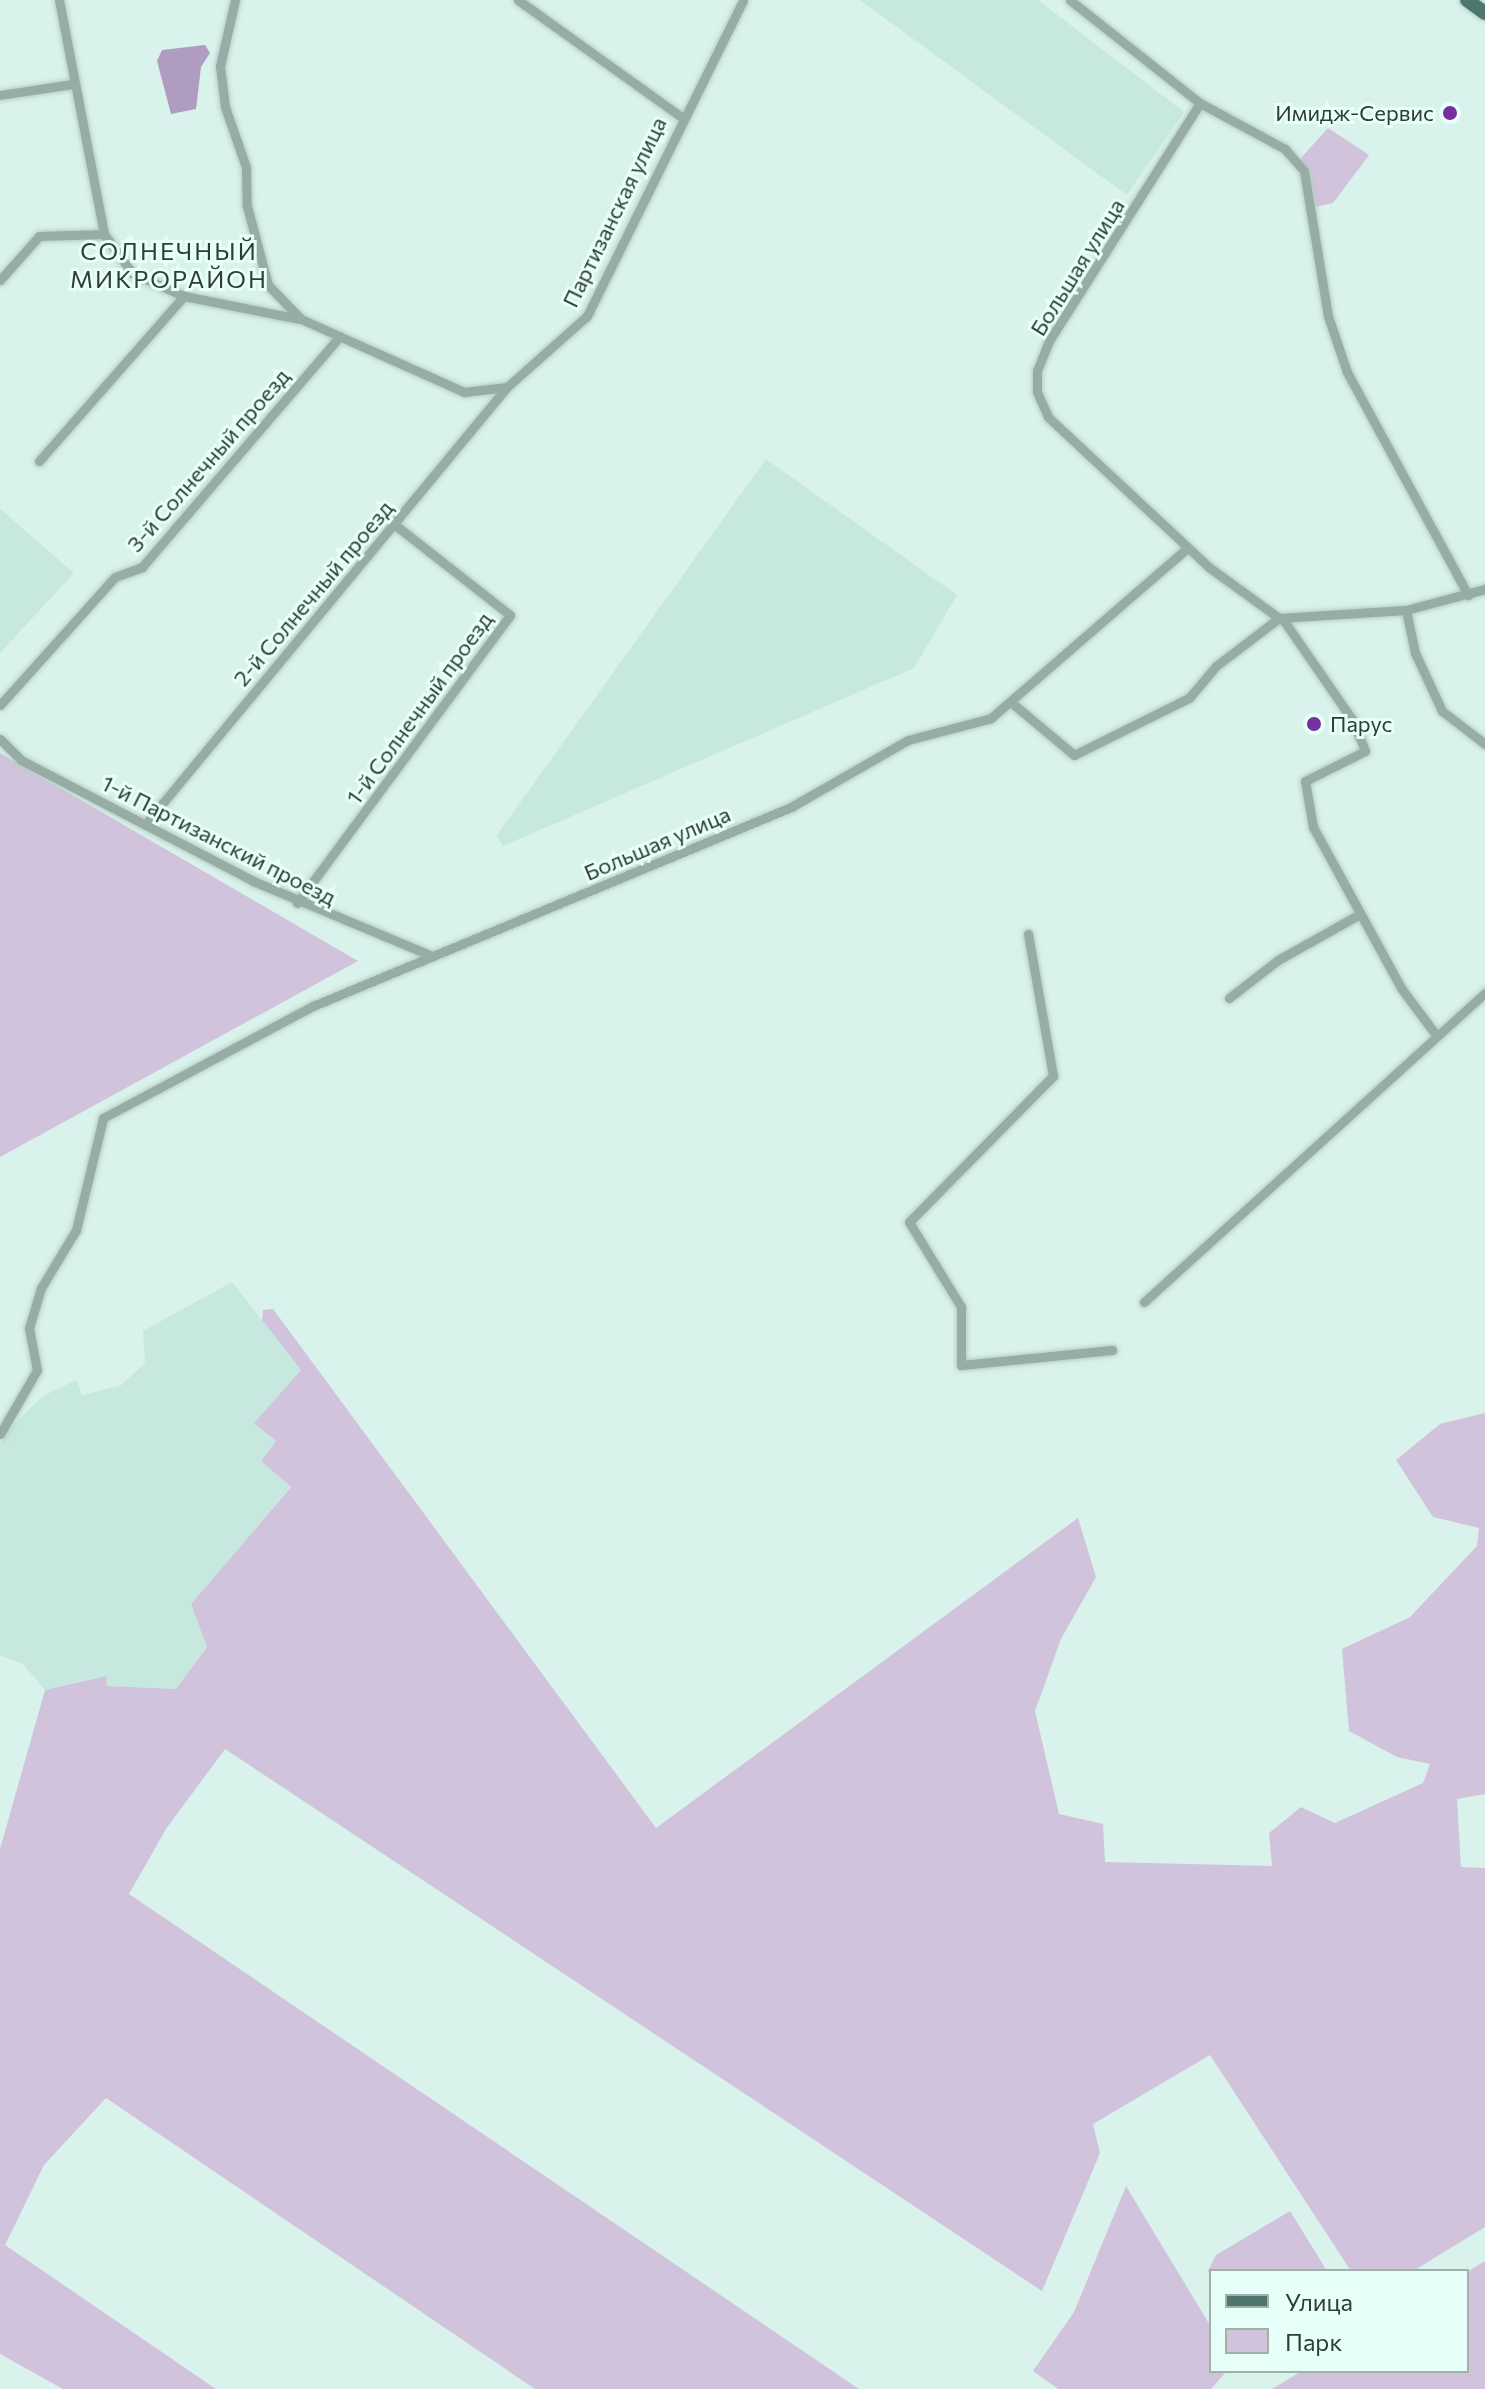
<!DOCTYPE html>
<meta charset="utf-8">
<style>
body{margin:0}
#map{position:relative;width:1485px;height:2389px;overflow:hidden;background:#d9f2eb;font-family:Commissioner,sans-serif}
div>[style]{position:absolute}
.built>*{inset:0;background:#c6e8df}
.green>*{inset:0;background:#d1c3dc}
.water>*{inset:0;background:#b19cc1}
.roads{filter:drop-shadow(0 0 2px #b7cdc7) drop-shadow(0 0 2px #b7cdc7)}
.street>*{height:9px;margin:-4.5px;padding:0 4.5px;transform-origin:4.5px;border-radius:4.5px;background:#96aca5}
.primary>*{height:14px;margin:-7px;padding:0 7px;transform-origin:7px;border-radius:7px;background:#4d766c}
.dots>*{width:22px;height:22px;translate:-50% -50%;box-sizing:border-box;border:4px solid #e6fff8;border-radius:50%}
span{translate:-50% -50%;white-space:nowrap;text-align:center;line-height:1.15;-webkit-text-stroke:6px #e6fff8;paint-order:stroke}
.poi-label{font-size:22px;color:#313b38}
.right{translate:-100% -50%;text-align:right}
.left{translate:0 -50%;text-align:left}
.street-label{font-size:22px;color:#313b38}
.neighbourhood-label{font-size:24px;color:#313b38;letter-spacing:2px}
.legend{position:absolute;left:1209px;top:2269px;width:260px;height:104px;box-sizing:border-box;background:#e6fff8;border:2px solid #9eb1ab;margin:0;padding:10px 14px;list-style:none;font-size:24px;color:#313b38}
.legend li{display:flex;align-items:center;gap:16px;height:40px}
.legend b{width:40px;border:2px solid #9eb1ab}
</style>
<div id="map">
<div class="built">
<div style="clip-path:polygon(860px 0,1038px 0,1184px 112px,1127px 195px)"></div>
<div style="clip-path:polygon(766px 459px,957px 595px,914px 668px,503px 846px,497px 835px)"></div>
<div style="clip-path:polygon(0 509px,74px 573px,0 653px)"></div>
<div style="clip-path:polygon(232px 1282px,301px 1370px,254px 1423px,276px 1441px,261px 1461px,291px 1486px,191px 1604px,207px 1647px,176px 1689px,107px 1686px,105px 1676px,45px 1690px,23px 1664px,0 1655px,0 1445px,6px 1432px,43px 1396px,76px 1380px,82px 1395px,120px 1386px,145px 1363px,143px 1331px)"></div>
</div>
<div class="green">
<div style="clip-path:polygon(1328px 128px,1369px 155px,1333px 203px,1315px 207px,1301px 158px)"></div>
<div style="clip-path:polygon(0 753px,358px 961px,0 1157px)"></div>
<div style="clip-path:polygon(273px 1309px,656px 1828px,1078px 1518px,1096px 1577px,1061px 1639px,1035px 1711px,1059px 1814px,1103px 1824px,1105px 1862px,1272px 1866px,1269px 1833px,1301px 1807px,1335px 1823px,1423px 1783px,1430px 1764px,1397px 1757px,1349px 1731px,1342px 1649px,1410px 1617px,1477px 1546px,1479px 1528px,1433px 1517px,1396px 1460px,1440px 1424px,1485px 1413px,1485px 1794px,1457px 1799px,1461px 1867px,1485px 1868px,1485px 2227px,1413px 2271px,1351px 2271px,1210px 2055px,1093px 2124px,1100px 2153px,1042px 2291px,225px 1749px,166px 1829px,129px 1894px,859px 2389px,535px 2389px,106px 2098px,44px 2165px,5px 2245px,216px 2389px,63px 2389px,0 2354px,0 1849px,45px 1690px,106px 1676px,107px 1686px,176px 1689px,207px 1647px,191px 1604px,291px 1487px,261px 1461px,276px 1441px,254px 1423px,301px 1370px,262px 1320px,263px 1310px)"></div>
<div style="clip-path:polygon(1126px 2186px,1211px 2327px,1211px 2371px,1227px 2371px,1211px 2389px,1058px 2389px,1033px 2371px,1074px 2312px)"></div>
<div style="clip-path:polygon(1290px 2211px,1327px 2271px,1211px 2271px,1211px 2277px,1208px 2271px,1216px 2255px)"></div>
<div style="clip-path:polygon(1485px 2261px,1485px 2389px,1272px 2389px,1302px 2371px,1467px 2371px,1467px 2272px)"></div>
</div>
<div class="water">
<div style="clip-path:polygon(205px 45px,210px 53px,201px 67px,196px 109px,171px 114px,157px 61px,162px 50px)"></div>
</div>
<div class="roads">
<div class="street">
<div style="left:59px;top:0;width:238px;rotate:79.1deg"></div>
<div style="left:104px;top:234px;width:48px;rotate:54.3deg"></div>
<div style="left:132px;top:273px;width:57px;rotate:23.9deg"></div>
<div style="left:184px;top:296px;width:117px;rotate:11.3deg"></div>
<div style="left:235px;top:0;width:68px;rotate:102.8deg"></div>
<div style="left:220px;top:66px;width:41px;rotate:83deg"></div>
<div style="left:225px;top:107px;width:64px;rotate:70.7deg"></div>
<div style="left:246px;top:167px;width:39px;rotate:89deg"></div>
<div style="left:247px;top:206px;width:82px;rotate:75.1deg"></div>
<div style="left:268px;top:285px;width:47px;rotate:45.9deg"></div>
<div style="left:301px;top:319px;width:179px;rotate:24.1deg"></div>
<div style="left:464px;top:392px;width:43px;rotate:-6.6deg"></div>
<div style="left:507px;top:387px;width:107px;rotate:-41.6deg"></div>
<div style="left:587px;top:316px;width:352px;rotate:-63.7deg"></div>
<div style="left:518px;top:0;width:199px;rotate:35.6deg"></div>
<div style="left:1070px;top:0;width:166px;rotate:38.4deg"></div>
<div style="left:1200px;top:103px;width:97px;rotate:28.4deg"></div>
<div style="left:1285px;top:149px;width:29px;rotate:49deg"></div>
<div style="left:1304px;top:171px;width:147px;rotate:80.6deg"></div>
<div style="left:1328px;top:316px;width:59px;rotate:71.3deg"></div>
<div style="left:1347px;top:372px;width:254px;rotate:61.5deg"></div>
<div style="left:0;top:95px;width:74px;rotate:-8.6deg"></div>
<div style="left:1200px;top:103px;width:282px;rotate:122.4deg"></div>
<div style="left:1049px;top:341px;width:32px;rotate:112deg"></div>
<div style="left:1037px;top:371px;width:21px;rotate:90deg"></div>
<div style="left:1037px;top:392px;width:27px;rotate:66deg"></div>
<div style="left:1048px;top:417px;width:221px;rotate:43deg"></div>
<div style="left:1210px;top:568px;width:85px;rotate:35.9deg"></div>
<div style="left:1279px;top:618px;width:127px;rotate:-3.6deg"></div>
<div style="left:1406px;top:610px;width:82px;rotate:-14.9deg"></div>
<div style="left:0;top:280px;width:59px;rotate:-48.4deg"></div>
<div style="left:39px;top:236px;width:65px;rotate:-1.8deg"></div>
<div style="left:39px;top:461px;width:220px;rotate:-48.7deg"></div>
<div style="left:1406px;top:610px;width:44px;rotate:78.2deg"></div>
<div style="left:1415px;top:653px;width:64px;rotate:65deg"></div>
<div style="left:1442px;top:711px;width:54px;rotate:37.5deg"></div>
<div style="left:1282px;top:618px;width:125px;rotate:55.4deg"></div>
<div style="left:1353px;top:721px;width:32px;rotate:68deg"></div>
<div style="left:1365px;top:751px;width:67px;rotate:153.4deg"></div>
<div style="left:1305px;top:781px;width:47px;rotate:80.1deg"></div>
<div style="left:1313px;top:827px;width:183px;rotate:61.3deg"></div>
<div style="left:1401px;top:988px;width:59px;rotate:53.3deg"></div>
<div style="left:1012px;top:703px;width:81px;rotate:40deg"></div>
<div style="left:1074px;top:755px;width:128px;rotate:-26.4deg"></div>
<div style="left:1189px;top:698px;width:42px;rotate:-49.8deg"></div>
<div style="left:1216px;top:666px;width:79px;rotate:-37.3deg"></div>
<div style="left:0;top:705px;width:172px;rotate:-48.1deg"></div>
<div style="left:115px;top:577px;width:29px;rotate:-20deg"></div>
<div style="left:142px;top:567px;width:304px;rotate:-49.4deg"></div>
<div style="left:0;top:739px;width:30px;rotate:45deg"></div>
<div style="left:21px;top:760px;width:262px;rotate:27.5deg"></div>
<div style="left:253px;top:881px;width:194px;rotate:22.7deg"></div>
<div style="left:147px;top:822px;width:565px;rotate:-50.39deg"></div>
<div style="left:297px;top:903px;width:358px;rotate:-53.5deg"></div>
<div style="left:510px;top:615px;width:147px;rotate:-141.9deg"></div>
<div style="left:1028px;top:934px;width:144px;rotate:80deg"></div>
<div style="left:1053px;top:1076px;width:205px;rotate:134.6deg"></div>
<div style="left:909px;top:1222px;width:100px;rotate:58.5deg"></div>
<div style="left:961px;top:1307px;width:58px;rotate:90deg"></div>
<div style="left:961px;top:1365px;width:152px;rotate:-5.7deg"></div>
<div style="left:1229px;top:998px;width:62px;rotate:-37.8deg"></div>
<div style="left:1278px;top:960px;width:94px;rotate:-29.3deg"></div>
<div style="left:1144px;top:1302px;width:460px;rotate:-42.2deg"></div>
<div style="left:0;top:1434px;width:74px;rotate:-60deg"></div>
<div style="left:37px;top:1370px;width:43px;rotate:-100.8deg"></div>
<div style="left:29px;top:1328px;width:42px;rotate:-73.3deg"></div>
<div style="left:41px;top:1288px;width:68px;rotate:-58.9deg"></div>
<div style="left:76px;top:1230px;width:115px;rotate:-76.4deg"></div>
<div style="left:103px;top:1118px;width:238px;rotate:-28.1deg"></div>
<div style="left:313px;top:1006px;width:518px;rotate:-22.6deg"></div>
<div style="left:791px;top:807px;width:135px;rotate:-29.8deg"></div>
<div style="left:908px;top:740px;width:86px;rotate:-14.8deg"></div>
<div style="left:991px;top:718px;width:259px;rotate:-40.9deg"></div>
</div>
<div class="primary">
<div style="left:1467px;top:0;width:22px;rotate:36deg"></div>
</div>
</div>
<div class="dots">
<div style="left:1450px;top:113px;background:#762ea0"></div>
<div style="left:1314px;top:724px;background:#762ea0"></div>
</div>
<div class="poi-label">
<span class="right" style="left:1434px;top:113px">Имидж-Сервис</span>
<span class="left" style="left:1330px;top:724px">Парус</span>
</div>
<div class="street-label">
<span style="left:614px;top:212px;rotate:-64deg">Партизанская улица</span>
<span style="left:1077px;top:267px;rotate:-58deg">Большая улица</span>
<span style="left:208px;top:460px;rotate:-49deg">3-й Солнечный проезд</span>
<span style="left:313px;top:593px;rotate:-50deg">2-й Солнечный проезд</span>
<span style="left:419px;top:708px;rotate:-54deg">1-й Солнечный проезд</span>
<span style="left:219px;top:840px;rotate:27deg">1-й Партизанский проезд</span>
<span style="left:657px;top:843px;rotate:-23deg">Большая улица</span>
</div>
<div class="neighbourhood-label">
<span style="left:169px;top:265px">СОЛНЕЧНЫЙ<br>МИКРОРАЙОН</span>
</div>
<ul class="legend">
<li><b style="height:10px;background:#4d766c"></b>Улица</li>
<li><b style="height:22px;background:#d1c3dc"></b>Парк</li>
</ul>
</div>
